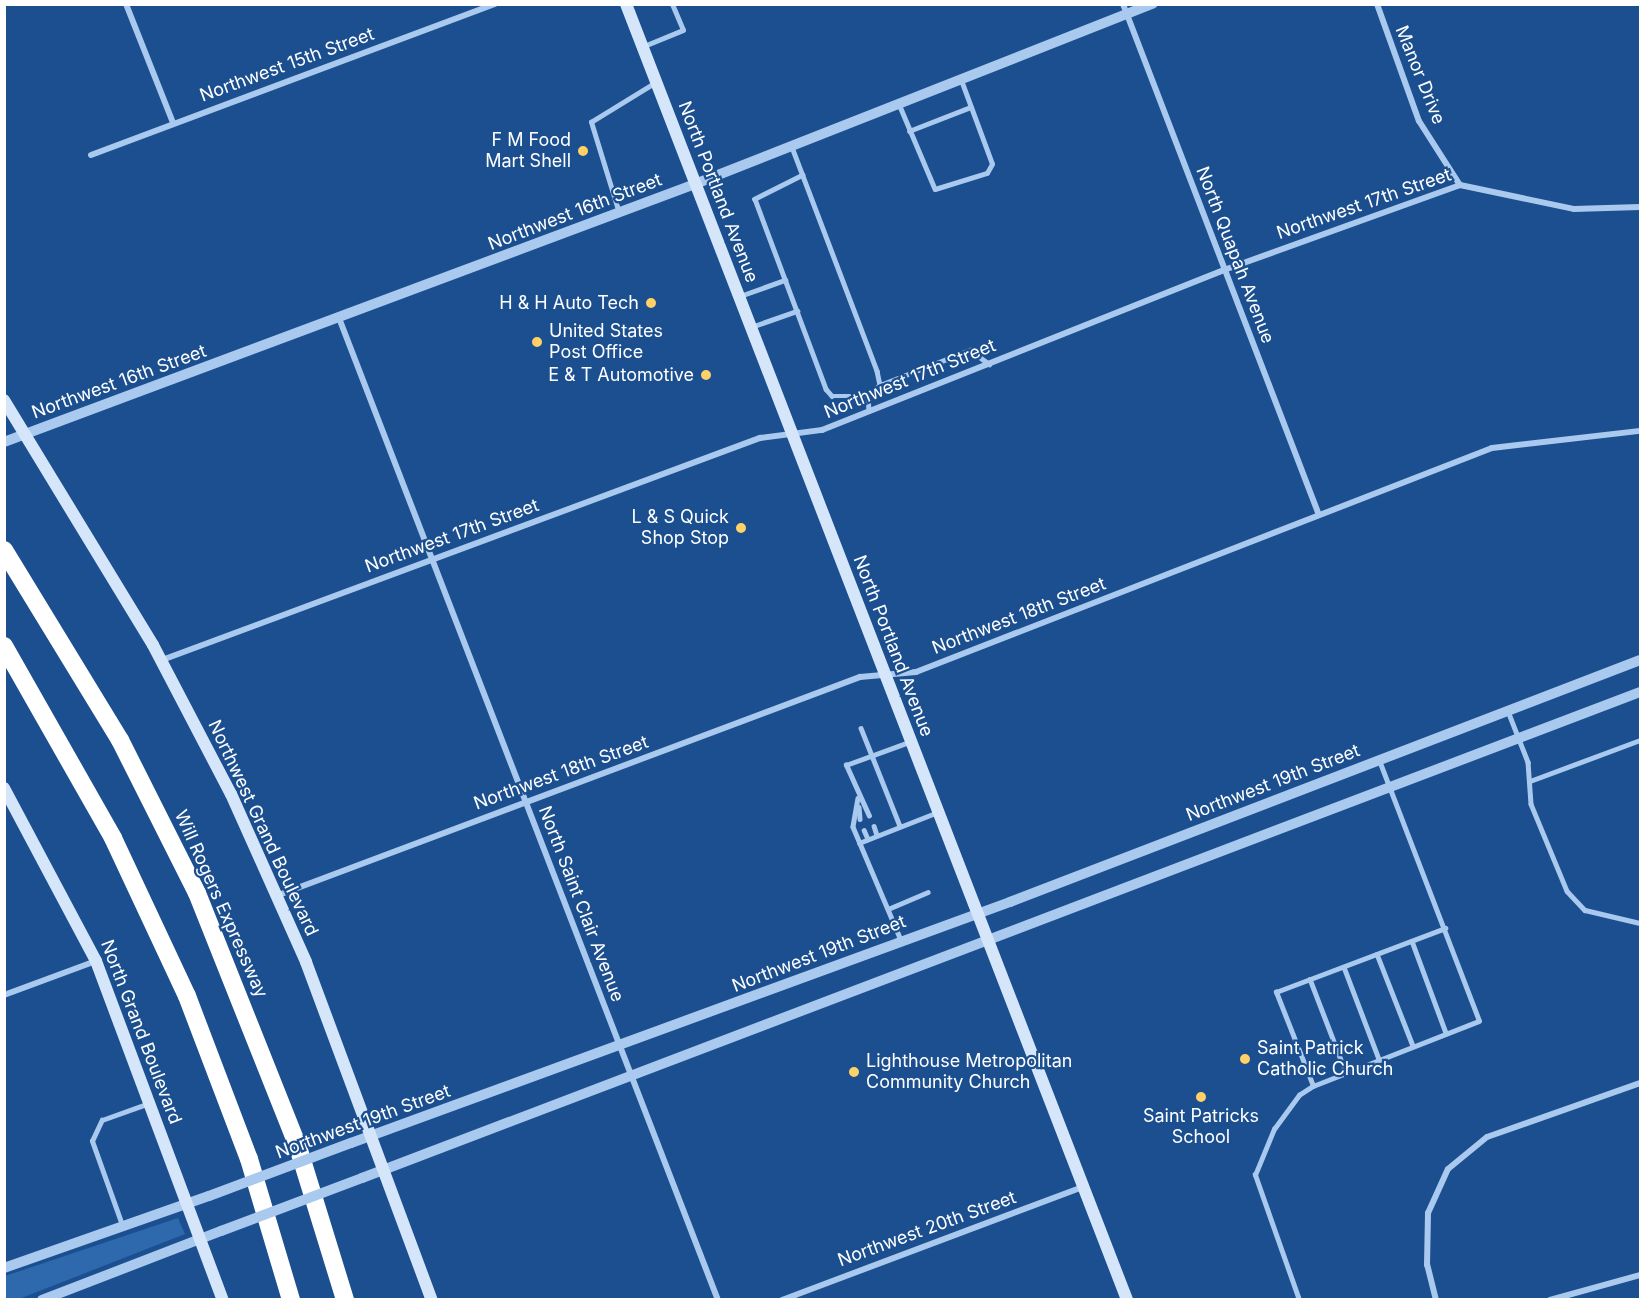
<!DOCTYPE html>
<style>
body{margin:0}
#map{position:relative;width:1645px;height:1304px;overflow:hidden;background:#1b4f8f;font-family:Inter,sans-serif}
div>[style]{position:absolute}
.green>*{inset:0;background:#2e69ad}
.service>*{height:4.5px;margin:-2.25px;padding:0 2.25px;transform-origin:2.25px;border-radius:2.25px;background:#a9c9ee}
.minor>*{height:6px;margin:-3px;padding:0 3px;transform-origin:3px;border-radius:3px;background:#a9c9ee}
.tertiary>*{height:10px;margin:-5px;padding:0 5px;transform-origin:5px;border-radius:5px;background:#a9c9ee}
.secondary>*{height:12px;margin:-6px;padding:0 6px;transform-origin:6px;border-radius:6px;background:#d6e6fa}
.motorway>*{height:18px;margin:-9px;padding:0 9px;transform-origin:9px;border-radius:9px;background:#fff}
.tertiary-bridge>*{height:10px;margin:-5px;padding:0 5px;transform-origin:5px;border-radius:5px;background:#a9c9ee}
.dots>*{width:16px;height:16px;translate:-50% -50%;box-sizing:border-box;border:3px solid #1b4f8f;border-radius:50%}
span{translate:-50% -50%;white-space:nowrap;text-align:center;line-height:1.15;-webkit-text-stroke:4.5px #1b4f8f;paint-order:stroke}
.street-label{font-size:18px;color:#fff}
.poi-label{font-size:18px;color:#fff}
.right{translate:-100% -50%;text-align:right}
.left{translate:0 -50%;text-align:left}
.frame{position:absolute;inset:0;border:6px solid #fff;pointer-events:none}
</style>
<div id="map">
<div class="green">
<div style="clip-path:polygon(178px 1218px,185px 1234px,19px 1299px,5px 1299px,5px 1276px)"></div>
</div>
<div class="service">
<div style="left:644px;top:46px;width:42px;rotate:-22.3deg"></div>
<div style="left:683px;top:30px;width:28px;rotate:-113deg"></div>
<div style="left:899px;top:104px;width:92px;rotate:67deg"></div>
<div style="left:935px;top:189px;width:54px;rotate:-17.1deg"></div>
<div style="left:987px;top:173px;width:10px;rotate:-61deg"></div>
<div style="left:992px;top:164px;width:90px;rotate:-110.3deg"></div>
<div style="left:909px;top:131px;width:66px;rotate:-21.2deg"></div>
<div style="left:792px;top:147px;width:240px;rotate:69.2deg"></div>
<div style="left:877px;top:371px;width:14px;rotate:78deg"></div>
<div style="left:880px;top:385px;width:16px;rotate:137deg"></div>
<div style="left:868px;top:396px;width:15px;rotate:86deg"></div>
<div style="left:803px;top:175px;width:54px;rotate:153.4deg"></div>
<div style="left:755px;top:199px;width:203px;rotate:69.5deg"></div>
<div style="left:826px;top:389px;width:9px;rotate:49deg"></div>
<div style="left:832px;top:396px;width:36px"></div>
<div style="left:619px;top:213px;width:95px;rotate:-107.1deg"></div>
<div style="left:591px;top:122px;width:76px;rotate:-31.6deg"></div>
<div style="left:740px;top:296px;width:48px;rotate:-19.6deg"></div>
<div style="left:751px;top:327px;width:49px;rotate:-19.2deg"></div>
<div style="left:880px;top:385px;width:97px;rotate:-21.3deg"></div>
<div style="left:970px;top:350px;width:24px;rotate:36deg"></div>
<div style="left:1508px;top:711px;width:55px;rotate:68.6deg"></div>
<div style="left:1528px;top:762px;width:42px;rotate:85.9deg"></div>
<div style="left:1531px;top:804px;width:94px;rotate:67.5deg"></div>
<div style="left:1567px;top:891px;width:26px;rotate:47deg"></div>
<div style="left:1585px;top:910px;width:57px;rotate:13.3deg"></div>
<div style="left:861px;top:728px;width:105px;rotate:68.3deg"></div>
<div style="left:1530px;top:781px;width:117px;rotate:-20.4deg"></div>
<div style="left:858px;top:798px;width:29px;rotate:100deg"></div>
<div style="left:853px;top:827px;width:123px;rotate:67deg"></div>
<div style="left:859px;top:807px;width:12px;rotate:85deg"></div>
<div style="left:869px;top:816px;width:56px;rotate:-114.3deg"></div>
<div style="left:846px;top:765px;width:67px;rotate:-20.1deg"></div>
<div style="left:874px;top:826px;width:9px;rotate:72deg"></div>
<div style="left:864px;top:830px;width:10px;rotate:66deg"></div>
<div style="left:859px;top:843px;width:85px;rotate:-21.4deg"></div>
<div style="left:888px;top:909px;width:43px;rotate:-23deg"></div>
<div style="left:1412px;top:941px;width:98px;rotate:69.7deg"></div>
<div style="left:1377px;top:954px;width:99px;rotate:68.6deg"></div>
<div style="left:1344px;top:967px;width:98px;rotate:69.2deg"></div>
<div style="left:1310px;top:979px;width:101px;rotate:69deg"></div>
<div style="left:1313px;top:1086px;width:101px;rotate:-111.5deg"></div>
<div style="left:1276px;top:992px;width:181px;rotate:-20.7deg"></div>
<div style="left:122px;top:1225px;width:89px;rotate:-109.7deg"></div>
<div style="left:92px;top:1141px;width:23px;rotate:-65deg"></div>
<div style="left:102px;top:1120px;width:48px;rotate:-19.6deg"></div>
<div style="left:1299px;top:1300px;width:133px;rotate:-109.4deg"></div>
<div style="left:1255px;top:1175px;width:50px;rotate:-67.6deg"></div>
<div style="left:1274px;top:1129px;width:42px;rotate:-53.7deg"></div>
<div style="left:1299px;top:1095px;width:17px;rotate:-33deg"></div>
<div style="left:1313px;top:1086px;width:178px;rotate:-21.4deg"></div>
<div style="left:1479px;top:1021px;width:280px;rotate:-111deg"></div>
</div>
<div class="minor">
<div style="left:126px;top:4px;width:128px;rotate:68.4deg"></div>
<div style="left:1123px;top:4px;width:547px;rotate:69.02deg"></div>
<div style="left:1377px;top:4px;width:124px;rotate:70.3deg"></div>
<div style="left:1419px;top:121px;width:76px;rotate:57.4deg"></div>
<div style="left:91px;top:155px;width:431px;rotate:-20.5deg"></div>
<div style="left:339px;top:318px;width:1053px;rotate:68.9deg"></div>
<div style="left:162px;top:660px;width:638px;rotate:-20.37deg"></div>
<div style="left:760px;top:438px;width:63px;rotate:-7.4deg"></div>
<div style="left:822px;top:430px;width:433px;rotate:-21.7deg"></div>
<div style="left:1224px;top:270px;width:251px;rotate:-19.8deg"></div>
<div style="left:1460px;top:185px;width:116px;rotate:11.9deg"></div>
<div style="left:1574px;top:209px;width:66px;rotate:-1.7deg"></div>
<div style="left:276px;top:896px;width:624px;rotate:-20.56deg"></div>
<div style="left:860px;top:677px;width:56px;rotate:-5.1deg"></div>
<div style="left:916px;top:672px;width:618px;rotate:-21.25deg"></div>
<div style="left:1492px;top:448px;width:149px;rotate:-6.6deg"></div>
<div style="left:4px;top:995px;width:98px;rotate:-20.3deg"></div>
<div style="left:782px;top:1300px;width:322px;rotate:-20.6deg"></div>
<div style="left:1436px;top:1300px;width:36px;rotate:-104deg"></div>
<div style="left:1427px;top:1265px;width:52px;rotate:-88.9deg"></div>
<div style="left:1428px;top:1213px;width:48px;rotate:-65.6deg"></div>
<div style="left:1448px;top:1169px;width:50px;rotate:-39.4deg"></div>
<div style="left:1487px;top:1137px;width:162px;rotate:-19.4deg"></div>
<div style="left:1550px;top:1300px;width:93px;rotate:-15.5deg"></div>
</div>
<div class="tertiary">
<div style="left:4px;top:442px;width:738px;rotate:-20.47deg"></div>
<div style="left:695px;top:184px;width:492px;rotate:-21.5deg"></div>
<div style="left:351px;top:1143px;width:702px;rotate:-20.09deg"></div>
<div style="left:1010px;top:902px;width:675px;rotate:-21.01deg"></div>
<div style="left:362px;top:1178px;width:1367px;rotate:-20.82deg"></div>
<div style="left:4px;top:1268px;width:217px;rotate:-19.4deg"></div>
<div style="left:42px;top:1300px;width:192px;rotate:-21.1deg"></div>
</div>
<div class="secondary">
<div style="left:626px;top:4px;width:1389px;rotate:68.86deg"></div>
<div style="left:4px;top:400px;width:287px;rotate:58.7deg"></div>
<div style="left:153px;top:645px;width:168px;rotate:62.4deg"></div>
<div style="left:231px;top:794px;width:184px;rotate:65.9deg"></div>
<div style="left:306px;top:962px;width:361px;rotate:69.6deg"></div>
<div style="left:4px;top:788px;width:196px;rotate:62deg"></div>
<div style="left:96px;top:961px;width:362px;rotate:69.5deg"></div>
</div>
<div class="motorway">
<div style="left:4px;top:550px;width:223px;rotate:58.6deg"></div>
<div style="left:120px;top:740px;width:171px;rotate:63.3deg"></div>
<div style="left:197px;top:893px;width:273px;rotate:68.3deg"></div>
<div style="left:298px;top:1147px;width:160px;rotate:72.9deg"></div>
<div style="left:4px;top:646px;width:221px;rotate:60.4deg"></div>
<div style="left:113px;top:838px;width:174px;rotate:64.9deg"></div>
<div style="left:187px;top:996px;width:174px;rotate:69.2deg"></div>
<div style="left:249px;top:1159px;width:147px;rotate:73.4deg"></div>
</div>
<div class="tertiary-bridge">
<div style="left:209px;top:1196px;width:152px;rotate:-20.5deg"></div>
<div style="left:221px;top:1231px;width:151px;rotate:-20.6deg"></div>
</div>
<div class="dots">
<div style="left:583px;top:151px;background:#ffd166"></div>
<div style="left:651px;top:303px;background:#ffd166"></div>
<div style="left:537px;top:342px;background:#ffd166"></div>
<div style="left:706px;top:375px;background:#ffd166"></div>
<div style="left:741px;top:528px;background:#ffd166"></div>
<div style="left:1245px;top:1059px;background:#ffd166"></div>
<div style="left:854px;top:1072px;background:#ffd166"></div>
<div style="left:1201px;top:1097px;background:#ffd166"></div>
</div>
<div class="street-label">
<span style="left:287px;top:65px;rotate:-20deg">Northwest 15th Street</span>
<span style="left:1420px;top:75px;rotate:68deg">Manor Drive</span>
<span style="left:718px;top:192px;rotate:69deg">North Portland Avenue</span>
<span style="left:1364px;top:204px;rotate:-19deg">Northwest 17th Street</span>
<span style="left:575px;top:212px;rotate:-21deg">Northwest 16th Street</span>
<span style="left:1235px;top:255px;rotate:69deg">North Quapah Avenue</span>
<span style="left:910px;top:379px;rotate:-22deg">Northwest 17th Street</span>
<span style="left:119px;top:382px;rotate:-20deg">Northwest 16th Street</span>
<span style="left:452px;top:536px;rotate:-20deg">Northwest 17th Street</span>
<span style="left:1019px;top:616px;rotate:-21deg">Northwest 18th Street</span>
<span style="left:893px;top:646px;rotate:69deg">North Portland Avenue</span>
<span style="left:561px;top:773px;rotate:-20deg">Northwest 18th Street</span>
<span style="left:1273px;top:783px;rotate:-21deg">Northwest 19th Street</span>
<span style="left:263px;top:828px;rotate:65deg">Northwest Grand Boulevard</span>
<span style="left:221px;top:904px;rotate:66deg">Will Rogers Expressway</span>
<span style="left:581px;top:904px;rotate:69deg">North Saint Clair Avenue</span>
<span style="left:819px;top:954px;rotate:-21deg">Northwest 19th Street</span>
<span style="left:141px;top:1032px;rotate:69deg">North Grand Boulevard</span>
<span style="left:363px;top:1122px;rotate:-20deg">Northwest 19th Street</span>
<span style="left:927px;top:1229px;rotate:-20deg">Northwest 20th Street</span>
</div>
<div class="poi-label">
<span class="right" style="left:571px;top:151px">F M Food<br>Mart Shell</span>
<span class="right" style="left:639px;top:303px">H &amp; H Auto Tech</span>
<span class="left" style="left:549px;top:342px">United States<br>Post Office</span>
<span class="right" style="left:694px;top:375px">E &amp; T Automotive</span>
<span class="right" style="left:729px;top:528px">L &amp; S Quick<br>Shop Stop</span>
<span class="left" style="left:1257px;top:1059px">Saint Patrick<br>Catholic Church</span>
<span class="left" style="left:866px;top:1072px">Lighthouse Metropolitan<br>Community Church</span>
<span style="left:1201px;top:1127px">Saint Patricks<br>School</span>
</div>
<div class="frame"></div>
</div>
